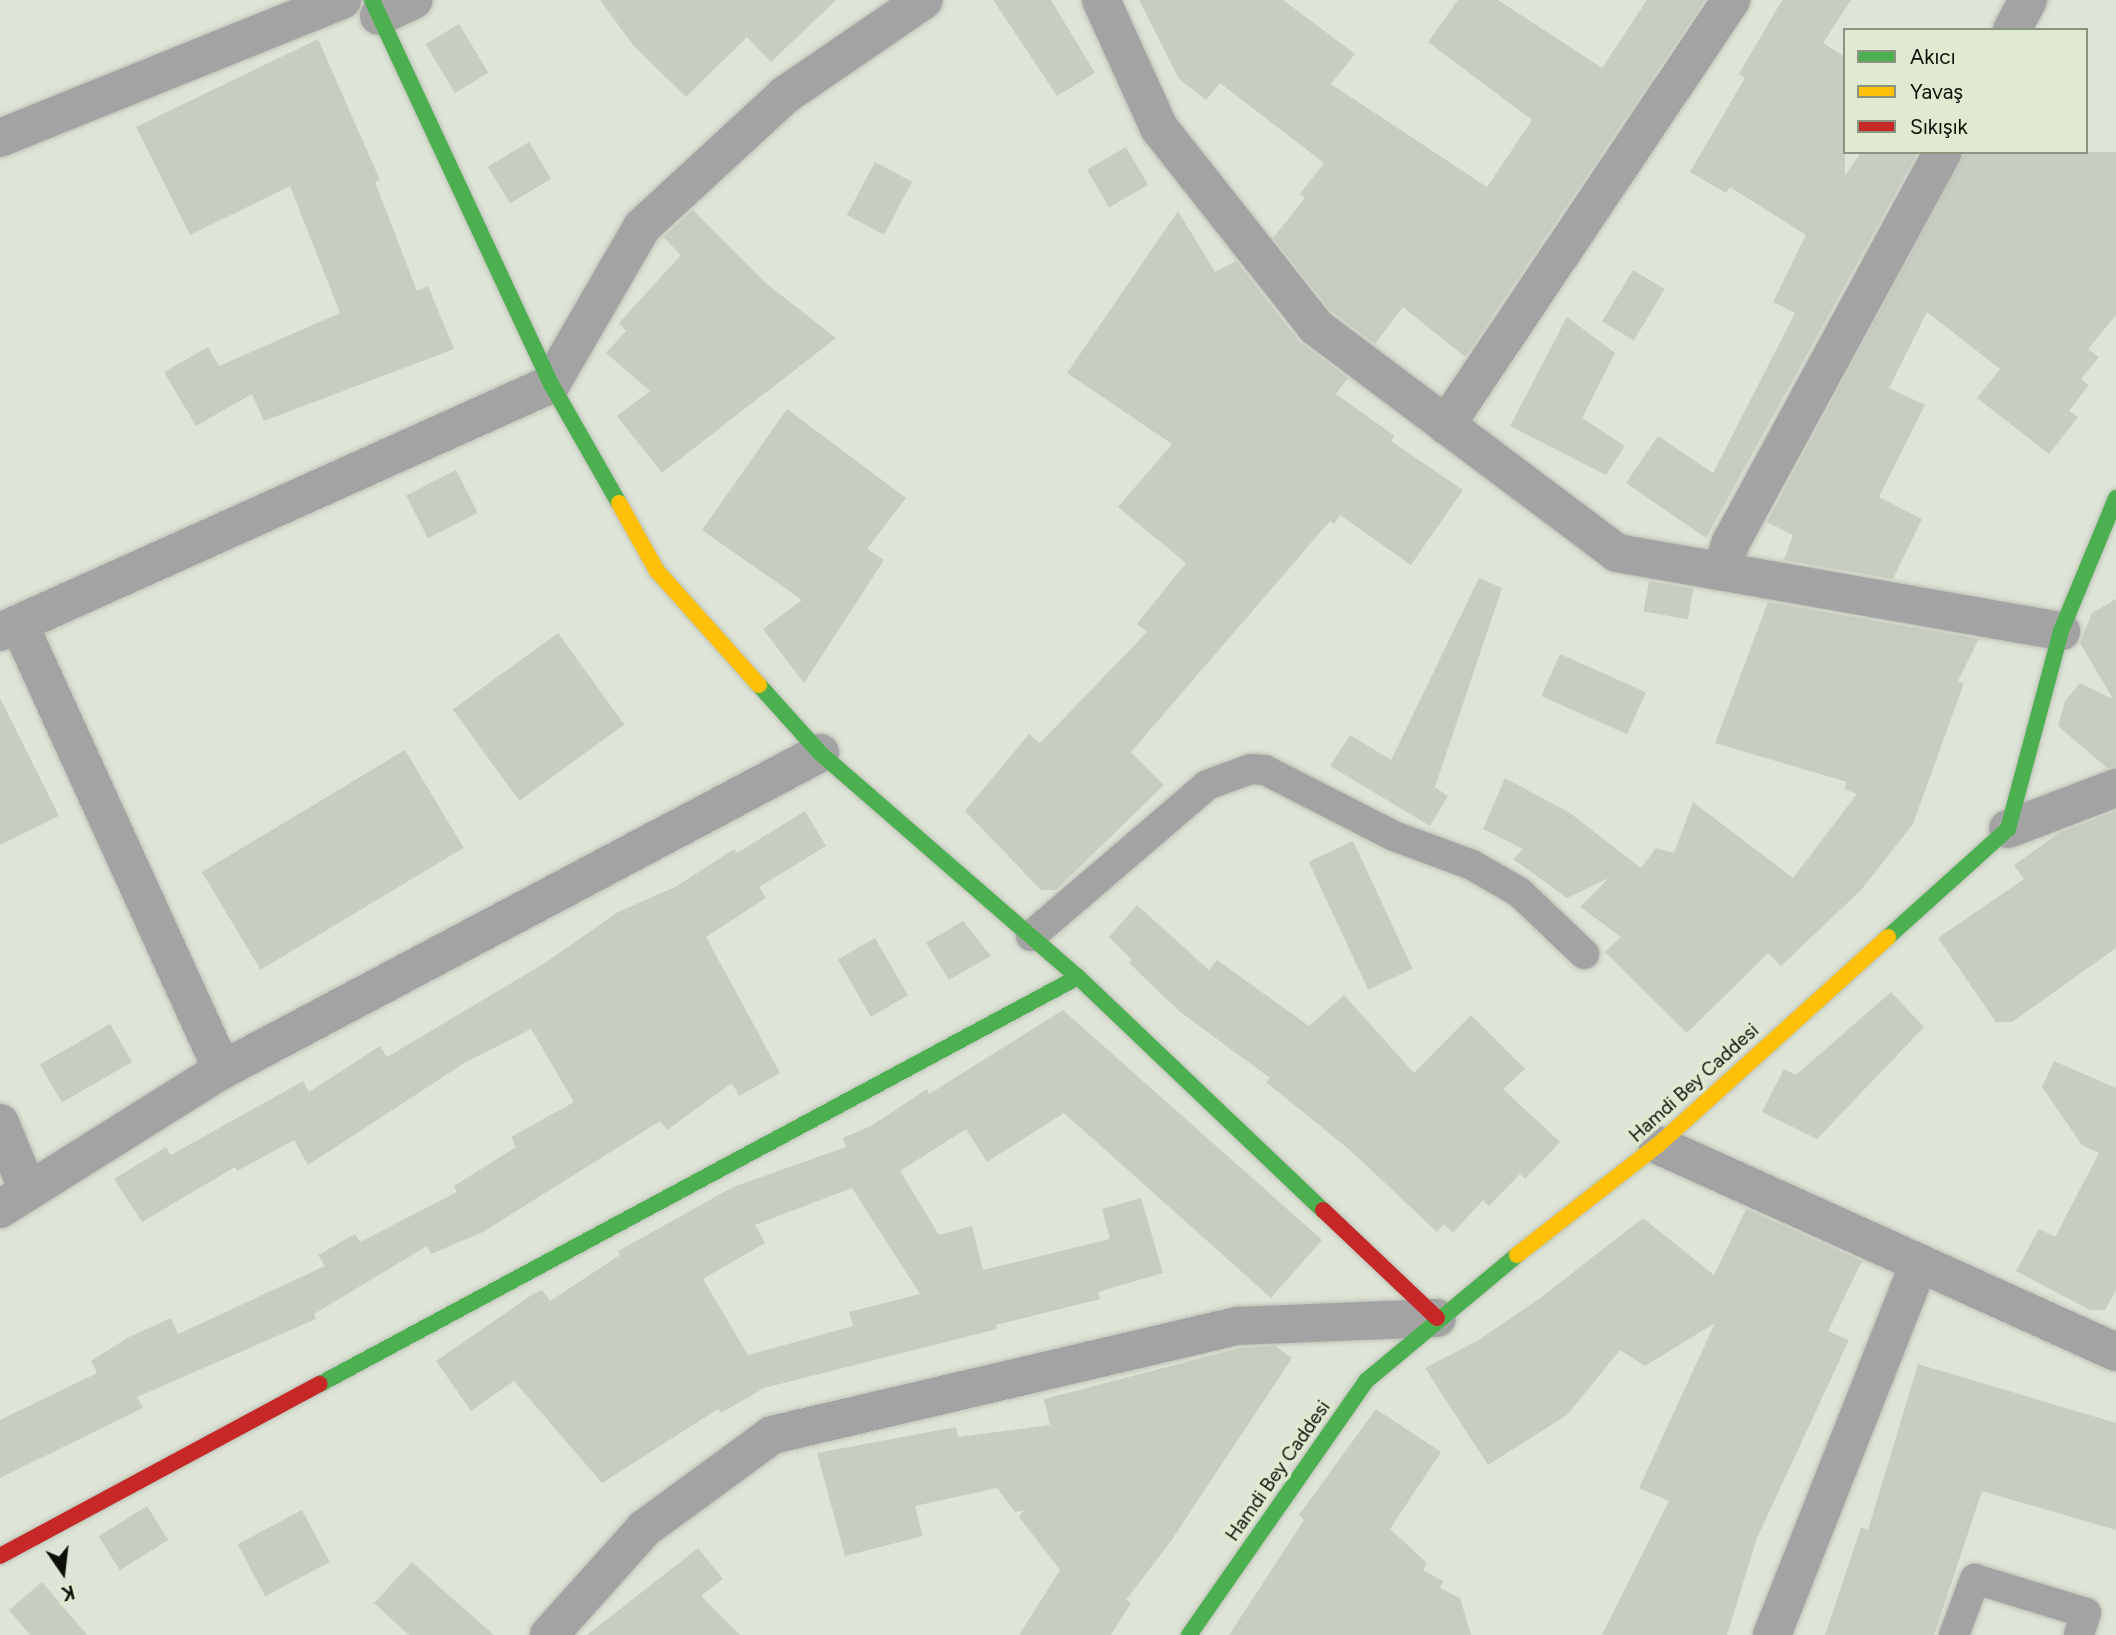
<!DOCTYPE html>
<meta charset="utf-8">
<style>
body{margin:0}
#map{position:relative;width:2116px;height:1635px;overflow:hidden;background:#dee4d7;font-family:Figtree,sans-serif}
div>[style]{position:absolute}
.building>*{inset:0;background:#c8cdc2;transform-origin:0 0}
.roads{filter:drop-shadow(0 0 2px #bdc1b7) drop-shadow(0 0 2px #bdc1b7)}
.lane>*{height:30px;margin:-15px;padding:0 15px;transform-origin:15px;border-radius:15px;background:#a4a3a3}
.street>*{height:38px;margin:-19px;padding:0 19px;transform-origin:19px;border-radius:19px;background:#a4a3a3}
.fast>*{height:16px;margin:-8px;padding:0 8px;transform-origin:8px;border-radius:8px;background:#4caf50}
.slow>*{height:16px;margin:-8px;padding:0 8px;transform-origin:8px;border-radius:8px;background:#ffc107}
.jam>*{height:16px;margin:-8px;padding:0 8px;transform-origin:8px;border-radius:8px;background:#c62828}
span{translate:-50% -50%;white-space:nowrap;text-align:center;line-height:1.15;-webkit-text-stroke:7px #dfead1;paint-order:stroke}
.street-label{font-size:19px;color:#0d1008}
.legend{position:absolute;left:1843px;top:28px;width:245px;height:126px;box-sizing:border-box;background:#dfead1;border:2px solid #8b9381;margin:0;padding:9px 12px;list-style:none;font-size:21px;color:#0d1008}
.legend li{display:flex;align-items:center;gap:14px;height:35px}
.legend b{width:35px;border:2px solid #8b9381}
.north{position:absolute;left:28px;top:1537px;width:70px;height:70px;-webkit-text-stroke:5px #dfead1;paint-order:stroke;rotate:166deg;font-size:19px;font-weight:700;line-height:28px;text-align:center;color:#0d1008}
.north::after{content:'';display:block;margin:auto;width:24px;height:32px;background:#0d1008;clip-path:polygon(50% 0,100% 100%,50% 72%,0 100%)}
</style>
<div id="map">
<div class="building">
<div style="clip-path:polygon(600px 0,836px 0,771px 62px,747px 37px,686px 97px,633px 45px)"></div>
<div style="clip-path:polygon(993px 0,1051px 0,1095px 73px,1057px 96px)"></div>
<div style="clip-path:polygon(1139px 0,1283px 0,1355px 54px,1331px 84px,1487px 187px,1532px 120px,1428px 42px,1458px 0,1498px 0,1602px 68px,1647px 0,1705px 0,1465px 357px,1403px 307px,1375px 344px,1331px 311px,1273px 238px,1305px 198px,1300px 194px,1324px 163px,1220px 83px,1206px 100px,1179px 79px)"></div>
<div style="clip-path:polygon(1782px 0,1851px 0,1823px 43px,1845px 57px,1845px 176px,1861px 152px,1918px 152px,1706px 538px,1626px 483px,1658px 436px,1713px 473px,1795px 313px,1773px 302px,1806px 235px,1730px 187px,1726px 193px,1690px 172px,1745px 78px,1739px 74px)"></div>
<div style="left:459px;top:24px;width:57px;height:39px;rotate:59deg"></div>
<div style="clip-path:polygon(318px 39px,380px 180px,375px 182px,417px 291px,428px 286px,454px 349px,264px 421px,252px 394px,196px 426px,164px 372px,208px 347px,219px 366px,340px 313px,290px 186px,190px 235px,136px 127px)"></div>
<div style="left:529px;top:142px;width:43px;height:48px;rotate:59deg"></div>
<div style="left:1126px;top:147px;width:44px;height:45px;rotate:60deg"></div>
<div style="clip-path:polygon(1965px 152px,2116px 152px,2116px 315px,2088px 349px,2099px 357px,2081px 379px,2089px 385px,2069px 411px,2078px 417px,2049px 454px,1977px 398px,2000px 369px,1927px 312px,1889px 388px,1925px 405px,1879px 497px,1922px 519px,1893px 579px,1784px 560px,1793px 535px,1767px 522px)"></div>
<div style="left:875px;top:162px;width:42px;height:60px;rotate:28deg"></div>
<div style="clip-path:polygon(693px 210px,768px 285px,836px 338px,662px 473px,617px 416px,650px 391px,606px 353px,626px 331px,619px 323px,681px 255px,663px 237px)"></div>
<div style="clip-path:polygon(1178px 211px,1215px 272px,1236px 261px,1299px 341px,1348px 378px,1336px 394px,1395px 436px,1391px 441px,1463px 490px,1411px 565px,1340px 515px,1334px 524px,1330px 521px,1131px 752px,1164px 785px,1056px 890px,1041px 890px,965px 811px,1029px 734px,1040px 743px,1147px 632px,1137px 624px,1186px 563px,1118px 507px,1172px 444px,1067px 373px)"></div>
<div style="left:1633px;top:270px;width:37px;height:60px;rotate:31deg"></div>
<div style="clip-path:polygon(1567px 317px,1615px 353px,1582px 418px,1625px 446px,1606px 475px,1510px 426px)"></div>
<div style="clip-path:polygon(787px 409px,906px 498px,867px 549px,884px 560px,804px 683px,763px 629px,802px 600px,702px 530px)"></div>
<div style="left:456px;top:470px;width:48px;height:56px;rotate:63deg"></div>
<div style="clip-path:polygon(1479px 578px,1502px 588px,1435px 787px,1448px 796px,1430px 826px,1330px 766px,1350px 735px,1391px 760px)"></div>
<div style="left:1649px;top:581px;width:45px;height:31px;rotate:10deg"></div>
<div style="clip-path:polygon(2116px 599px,2116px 767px,2107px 768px,2058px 726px,2065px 701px,2080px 683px,2113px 699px,2080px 643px,2092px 613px)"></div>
<div style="clip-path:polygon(1768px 602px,1979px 639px,1958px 681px,1964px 683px,1913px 824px,1861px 890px,1781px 966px,1768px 953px,1687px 1033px,1605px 952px,1621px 937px,1580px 907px,1609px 878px,1567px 898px,1513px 859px,1523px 849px,1483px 829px,1505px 778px,1570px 813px,1641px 868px,1656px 848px,1674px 853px,1693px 802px,1793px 878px,1857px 794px,1844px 789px,1847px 782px,1715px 743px)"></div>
<div style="left:558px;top:633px;width:113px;height:130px;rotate:54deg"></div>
<div style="left:1560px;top:654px;width:94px;height:46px;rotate:24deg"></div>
<div style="clip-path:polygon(0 698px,59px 816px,0 845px)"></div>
<div style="left:405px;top:750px;width:114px;height:237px;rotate:59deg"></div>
<div style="clip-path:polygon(805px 811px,826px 846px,759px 887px,766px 898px,706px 937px,780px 1073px,739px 1096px,732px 1083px,667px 1130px,660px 1121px,483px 1232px,431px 1254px,427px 1246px,314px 1314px,316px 1319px,137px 1397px,143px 1408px,0 1478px,0 1420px,97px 1373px,91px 1361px,129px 1337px,171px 1318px,178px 1334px,325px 1266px,318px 1255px,355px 1234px,360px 1242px,457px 1192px,454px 1186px,516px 1147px,511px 1137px,574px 1102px,531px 1029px,466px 1062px,308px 1165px,294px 1140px,237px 1171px,235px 1167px,142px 1222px,114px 1179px,166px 1147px,171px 1155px,303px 1081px,309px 1092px,380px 1046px,387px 1057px,545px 963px,618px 912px,677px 886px,734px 849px,737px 853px)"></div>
<div style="clip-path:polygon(2116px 811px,2116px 948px,2012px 1022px,1996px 1022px,1938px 938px,2024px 879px,2014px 865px,2059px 833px)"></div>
<div style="left:1353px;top:841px;width:141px;height:49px;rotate:65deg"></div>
<div style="clip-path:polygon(1137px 905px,1209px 970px,1217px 960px,1309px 1026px,1344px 995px,1414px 1073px,1471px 1015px,1525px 1069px,1503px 1089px,1560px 1142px,1525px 1179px,1520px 1174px,1489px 1206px,1483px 1200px,1453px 1233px,1444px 1224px,1437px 1232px,1351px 1151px,1266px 1082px,1270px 1078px,1179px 1011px,1129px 963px,1132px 960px,1109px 937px)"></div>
<div style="clip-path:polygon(963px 921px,991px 956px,949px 980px,926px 943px)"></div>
<div style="left:875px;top:938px;width:66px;height:43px;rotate:60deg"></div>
<div style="clip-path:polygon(1891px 992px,1924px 1027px,1817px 1139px,1762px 1112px,1784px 1069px,1796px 1075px)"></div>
<div style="clip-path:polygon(evenodd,1063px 1010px,1322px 1240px,1271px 1298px,1064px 1113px,987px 1162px,966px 1129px,900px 1171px,939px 1235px,972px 1226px,983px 1270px,1110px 1239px,1102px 1209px,1141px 1198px,1163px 1273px,1098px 1292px,1100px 1299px,996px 1325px,997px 1329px,764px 1388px,721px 1413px,718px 1409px,602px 1483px,514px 1381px,471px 1411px,436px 1361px,533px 1294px,542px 1290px,550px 1301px,620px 1255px,618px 1251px,733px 1187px,846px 1147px,843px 1138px,871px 1126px,927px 1089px,929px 1094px,1063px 1010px,852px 1188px,920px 1294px,849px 1312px,853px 1326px,748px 1355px,703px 1279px,765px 1243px,755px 1225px,852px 1188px)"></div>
<div style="left:110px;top:1024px;width:44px;height:81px;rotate:60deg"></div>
<div style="clip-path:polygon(2054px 1061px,2116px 1088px,2116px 1290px,2105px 1310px,2090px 1310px,2016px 1271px,2039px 1229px,2055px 1237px,2099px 1153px,2082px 1145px,2042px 1087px)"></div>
<div style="clip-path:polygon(1746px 1209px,1862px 1261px,1828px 1331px,1849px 1340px,1757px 1538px,1727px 1635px,1602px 1635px,1669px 1501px,1639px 1488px,1715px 1323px,1645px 1366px,1620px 1350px,1567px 1415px,1488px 1465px,1425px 1368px,1477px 1341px,1539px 1299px,1643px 1218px,1714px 1275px)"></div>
<div style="clip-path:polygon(1275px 1346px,1292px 1358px,1171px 1541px,1126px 1600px,1131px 1603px,1111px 1635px,1019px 1635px,1060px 1570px,1019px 1517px,1024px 1510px,1015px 1512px,997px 1488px,915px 1506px,923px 1536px,845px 1556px,817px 1453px,956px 1427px,958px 1437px,1050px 1425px,1044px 1399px,1240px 1348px)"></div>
<div style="clip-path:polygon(1918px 1364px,2116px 1423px,2116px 1530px,1982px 1491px,1934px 1635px,1825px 1635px,1861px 1527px,1868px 1530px)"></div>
<div style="clip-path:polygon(1376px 1409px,1441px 1452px,1390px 1529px,1427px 1563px,1423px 1570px,1443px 1581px,1440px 1588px,1460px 1598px,1471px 1635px,1229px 1635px,1304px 1520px,1299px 1515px)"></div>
<div style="left:147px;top:1506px;width:40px;height:57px;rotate:58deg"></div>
<div style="left:302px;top:1510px;width:59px;height:73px;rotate:62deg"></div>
<div style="clip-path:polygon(698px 1548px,723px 1579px,701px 1596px,740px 1635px,587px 1635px)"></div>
<div style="clip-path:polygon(412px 1562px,436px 1584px,494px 1635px,409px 1635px,374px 1603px)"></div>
<div style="clip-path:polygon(42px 1582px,87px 1635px,30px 1635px,9px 1610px)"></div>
</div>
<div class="roads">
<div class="lane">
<div style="left:1031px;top:936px;width:232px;rotate:-40.6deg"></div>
<div style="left:1207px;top:785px;width:47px;rotate:-20deg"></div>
<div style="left:1251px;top:769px;width:14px;rotate:4deg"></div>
<div style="left:1265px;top:770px;width:145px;rotate:27.1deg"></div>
<div style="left:1394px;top:836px;width:83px;rotate:20.4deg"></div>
<div style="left:1472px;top:865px;width:54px;rotate:29.9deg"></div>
<div style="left:1519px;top:892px;width:90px;rotate:43.6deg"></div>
<div style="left:1954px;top:1635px;width:60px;rotate:-69.4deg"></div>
<div style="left:1975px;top:1579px;width:116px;rotate:17deg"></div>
<div style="left:2086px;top:1613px;width:23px;rotate:108deg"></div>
</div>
<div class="street">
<div style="left:1101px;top:0;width:141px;rotate:65.6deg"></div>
<div style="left:1159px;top:128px;width:253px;rotate:51.7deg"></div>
<div style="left:1316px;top:327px;width:376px;rotate:36.9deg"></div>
<div style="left:1617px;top:553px;width:451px;rotate:10deg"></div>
<div style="left:379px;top:16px;width:38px;rotate:-25deg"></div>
<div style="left:2012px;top:30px;width:34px;rotate:-62deg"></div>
<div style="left:0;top:138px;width:369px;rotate:-22deg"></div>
<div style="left:1446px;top:425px;width:512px;rotate:-56.15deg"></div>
<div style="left:1721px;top:571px;width:31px;rotate:-71deg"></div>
<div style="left:1731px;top:542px;width:444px;rotate:-61.5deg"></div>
<div style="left:19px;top:624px;width:490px;rotate:65.5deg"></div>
<div style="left:0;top:632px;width:604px;rotate:-24.23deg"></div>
<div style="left:551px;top:384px;width:181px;rotate:-59.9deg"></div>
<div style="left:642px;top:227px;width:195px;rotate:-42.7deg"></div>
<div style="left:785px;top:95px;width:168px;rotate:-34.4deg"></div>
<div style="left:2008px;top:829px;width:116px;rotate:-20.8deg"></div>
<div style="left:0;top:1123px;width:74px;rotate:67.6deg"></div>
<div style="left:1658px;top:1145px;width:503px;rotate:24.32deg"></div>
<div style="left:0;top:1209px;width:262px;rotate:-32.1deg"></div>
<div style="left:222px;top:1070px;width:677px;rotate:-27.93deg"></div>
<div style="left:549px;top:1635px;width:144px;rotate:-48.1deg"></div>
<div style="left:645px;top:1528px;width:157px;rotate:-36.2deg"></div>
<div style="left:772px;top:1435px;width:478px;rotate:-13.2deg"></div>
<div style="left:1237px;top:1326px;width:200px;rotate:-2.3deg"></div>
<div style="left:1772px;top:1635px;width:400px;rotate:-68.4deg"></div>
</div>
<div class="fast">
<div style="left:372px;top:0;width:424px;rotate:65deg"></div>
<div style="left:551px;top:384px;width:137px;rotate:60.3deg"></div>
<div style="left:759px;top:685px;width:91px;rotate:48.1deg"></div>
<div style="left:820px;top:753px;width:342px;rotate:41deg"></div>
<div style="left:1078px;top:977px;width:338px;rotate:43.6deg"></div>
<div style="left:1888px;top:937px;width:161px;rotate:-42deg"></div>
<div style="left:2008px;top:829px;width:205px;rotate:-75deg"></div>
<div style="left:2061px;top:631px;width:144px;rotate:-67.5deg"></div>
<div style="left:320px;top:1384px;width:860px;rotate:-28.23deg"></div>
<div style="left:1189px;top:1635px;width:310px;rotate:-55.1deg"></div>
<div style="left:1366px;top:1381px;width:197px;rotate:-39.8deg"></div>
</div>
<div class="slow">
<div style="left:619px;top:503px;width:78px;rotate:60.8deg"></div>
<div style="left:657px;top:571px;width:153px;rotate:48.2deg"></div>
<div style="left:1517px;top:1255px;width:179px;rotate:-38deg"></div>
<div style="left:1658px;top:1145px;width:310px;rotate:-42.1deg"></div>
</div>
<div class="jam">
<div style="left:1323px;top:1210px;width:157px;rotate:43.5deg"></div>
<div style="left:0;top:1556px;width:363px;rotate:-28.3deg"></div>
</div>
</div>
<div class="street-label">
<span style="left:1694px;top:1083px;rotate:-42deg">Hamdi Bey Caddesi</span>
<span style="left:1278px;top:1471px;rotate:-55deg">Hamdi Bey Caddesi</span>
</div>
<ul class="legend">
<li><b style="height:9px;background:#4caf50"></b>Akıcı</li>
<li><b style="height:9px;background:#ffc107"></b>Yavaş</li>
<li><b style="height:9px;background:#c62828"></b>Sıkışık</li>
</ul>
<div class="north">K</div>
</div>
